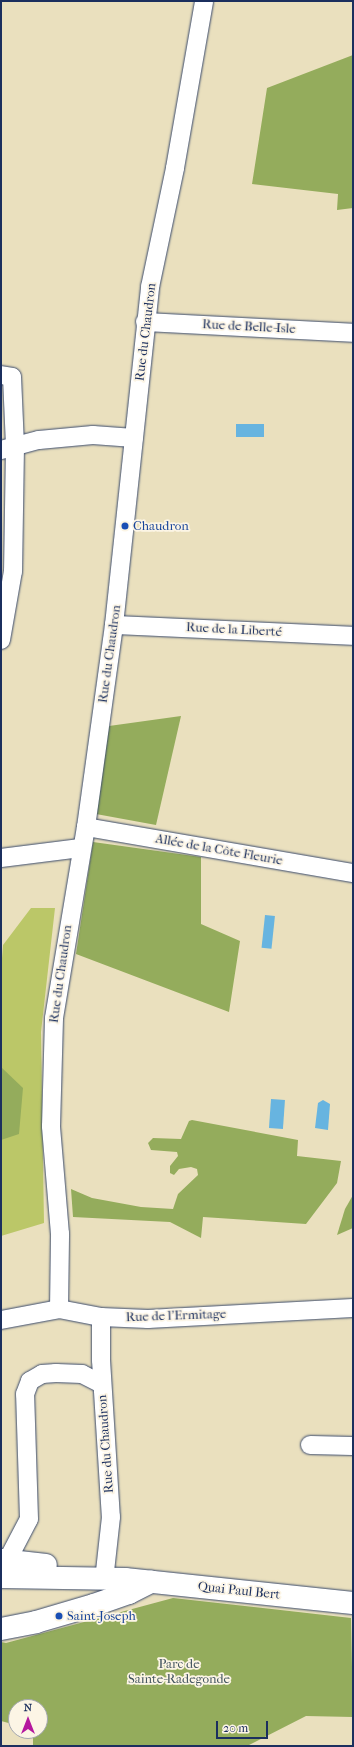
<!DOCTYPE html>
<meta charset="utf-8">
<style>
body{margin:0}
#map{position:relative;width:354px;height:1747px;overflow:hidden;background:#eae0be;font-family:"IM FELL French Canon",serif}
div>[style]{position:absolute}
.green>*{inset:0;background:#bbc768}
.forest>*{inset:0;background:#94ac5c}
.water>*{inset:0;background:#67b4e0;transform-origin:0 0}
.roads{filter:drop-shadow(0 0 1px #3a4a6c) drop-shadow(0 0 1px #3a4a6c)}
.street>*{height:18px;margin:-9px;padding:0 9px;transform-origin:9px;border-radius:9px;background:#fff}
.primary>*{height:22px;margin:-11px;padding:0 11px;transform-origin:11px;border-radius:11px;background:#fff}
.dots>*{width:11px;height:11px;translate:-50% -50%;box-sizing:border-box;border:2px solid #fcf5e5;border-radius:50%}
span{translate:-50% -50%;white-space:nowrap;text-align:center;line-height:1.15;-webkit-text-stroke:3.5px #fcf5e5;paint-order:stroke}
.street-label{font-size:13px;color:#1b2f5e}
.transit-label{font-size:13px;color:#164399}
.left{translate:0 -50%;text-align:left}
.park-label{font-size:13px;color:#435560}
.frame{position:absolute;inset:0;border:2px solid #1b2f5e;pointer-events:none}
.north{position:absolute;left:8px;top:1699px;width:40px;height:40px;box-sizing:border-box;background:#fcf5e5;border:1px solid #a2a6af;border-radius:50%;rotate:0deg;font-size:11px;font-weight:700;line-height:16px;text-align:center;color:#1b2f5e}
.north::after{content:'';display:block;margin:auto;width:14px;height:18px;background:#b5179e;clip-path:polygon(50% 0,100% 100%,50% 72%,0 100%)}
.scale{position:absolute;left:216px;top:1721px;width:52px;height:18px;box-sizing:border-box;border:2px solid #1b2f5e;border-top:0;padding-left:5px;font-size:12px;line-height:14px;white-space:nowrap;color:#1b2f5e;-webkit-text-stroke:3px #fcf5e5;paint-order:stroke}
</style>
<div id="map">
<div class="green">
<div style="clip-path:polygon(31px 908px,55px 908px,41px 1032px,44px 1223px,1px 1236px,1px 971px,3px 945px)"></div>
</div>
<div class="forest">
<div style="clip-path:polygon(353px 55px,353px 208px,337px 210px,338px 194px,252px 184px,267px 88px)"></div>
<div style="clip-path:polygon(181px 716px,156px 825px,96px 814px,109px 726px)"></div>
<div style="clip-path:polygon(93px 842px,201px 857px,201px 924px,240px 941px,229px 1012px,76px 954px)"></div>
<div style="clip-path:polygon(1px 1067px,23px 1088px,19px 1134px,1px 1140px)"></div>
<div style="clip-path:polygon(192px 1120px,298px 1140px,297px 1156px,341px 1161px,337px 1183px,306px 1224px,203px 1217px,201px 1238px,170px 1222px,73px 1217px,71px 1189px,92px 1198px,141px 1207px,173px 1209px,178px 1194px,198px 1175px,197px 1169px,191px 1167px,179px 1169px,174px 1175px,170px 1173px,170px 1166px,178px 1156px,177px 1152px,151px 1150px,148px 1143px,153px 1138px,181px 1139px,189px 1121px)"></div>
<div style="clip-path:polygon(353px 1195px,353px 1228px,337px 1235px,345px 1209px)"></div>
<div style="clip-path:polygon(173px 1598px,351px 1618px,353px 1717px,306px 1716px,247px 1746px,33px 1746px,33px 1731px,40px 1731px,40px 1707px,16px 1707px,16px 1725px,1px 1721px,1px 1642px,6px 1643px)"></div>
</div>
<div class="water">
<div style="left:236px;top:424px;width:28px;height:13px"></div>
<div style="left:265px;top:915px;width:10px;height:33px;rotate:6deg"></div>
<div style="left:271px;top:1099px;width:14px;height:29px;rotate:4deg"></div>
<div style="clip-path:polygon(323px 1100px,330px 1104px,328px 1130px,315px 1128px,318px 1103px)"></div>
</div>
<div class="roads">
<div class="street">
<div style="left:145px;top:322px;width:208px;rotate:3deg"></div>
<div style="left:1px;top:375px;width:11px;rotate:10deg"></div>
<div style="left:12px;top:377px;width:69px;rotate:87.5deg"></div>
<div style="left:15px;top:446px;width:125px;rotate:90.9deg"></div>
<div style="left:13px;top:571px;width:70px;rotate:99.9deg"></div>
<div style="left:1px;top:450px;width:39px;rotate:-15deg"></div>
<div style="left:39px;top:440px;width:54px;rotate:-5.3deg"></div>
<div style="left:93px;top:435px;width:41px;rotate:4.2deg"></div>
<div style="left:114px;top:625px;width:239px;rotate:2.6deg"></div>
<div style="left:86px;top:827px;width:271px;rotate:9.8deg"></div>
<div style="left:1px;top:858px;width:80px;rotate:-7.2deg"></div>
<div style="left:59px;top:1309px;width:75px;rotate:-89.2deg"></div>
<div style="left:60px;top:1234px;width:108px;rotate:-94.8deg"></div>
<div style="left:51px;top:1126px;width:108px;rotate:-88.4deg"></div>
<div style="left:54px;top:1018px;width:194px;rotate:-80.5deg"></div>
<div style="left:86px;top:827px;width:204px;rotate:-82.1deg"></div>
<div style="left:114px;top:625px;width:340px;rotate:-83.9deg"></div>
<div style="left:150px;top:287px;width:122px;rotate:-78.1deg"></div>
<div style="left:175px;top:168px;width:169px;rotate:-80.1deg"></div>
<div style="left:101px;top:1317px;width:43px;rotate:90deg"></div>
<div style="left:101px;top:1360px;width:157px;rotate:86.4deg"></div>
<div style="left:111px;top:1517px;width:54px;rotate:96.3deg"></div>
<div style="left:1px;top:1320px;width:59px;rotate:-10.7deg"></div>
<div style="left:59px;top:1309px;width:43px;rotate:10.8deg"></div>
<div style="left:101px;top:1317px;width:47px;rotate:2.4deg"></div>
<div style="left:148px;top:1319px;width:205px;rotate:-3.1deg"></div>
<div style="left:310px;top:1445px;width:43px;rotate:1.3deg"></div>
<div style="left:7px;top:1561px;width:47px;rotate:-62.4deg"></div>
<div style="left:29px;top:1519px;width:125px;rotate:-91.8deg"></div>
<div style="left:25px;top:1394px;width:14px;rotate:-69deg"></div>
<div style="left:30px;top:1381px;width:14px;rotate:-30deg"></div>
<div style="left:42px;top:1374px;width:14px;rotate:-4deg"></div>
<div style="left:56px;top:1373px;width:26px;rotate:2deg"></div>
<div style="left:82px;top:1374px;width:22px;rotate:27deg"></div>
</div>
<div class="primary">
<div style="left:1px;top:1560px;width:45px;rotate:6.3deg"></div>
<div style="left:1px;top:1577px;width:124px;rotate:0.9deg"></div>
<div style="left:125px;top:1579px;width:229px;rotate:6deg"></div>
<div style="left:1px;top:1629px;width:36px;rotate:-11deg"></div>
<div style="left:36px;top:1622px;width:60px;rotate:-16.3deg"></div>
<div style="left:94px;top:1605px;width:37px;rotate:-19deg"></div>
<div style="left:129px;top:1593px;width:25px;rotate:-27deg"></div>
</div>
</div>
<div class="dots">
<div style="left:125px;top:526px;background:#1a4fb4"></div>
<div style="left:59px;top:1616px;background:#1a4fb4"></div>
</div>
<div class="street-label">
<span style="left:249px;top:327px;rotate:3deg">Rue de Belle-Isle</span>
<span style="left:146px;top:332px;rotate:-83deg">Rue du Chaudron</span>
<span style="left:234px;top:630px;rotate:3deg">Rue de la Liberté</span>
<span style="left:110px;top:654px;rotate:-82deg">Rue du Chaudron</span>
<span style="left:219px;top:850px;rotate:10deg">Allée de la Côte Fleurie</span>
<span style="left:61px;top:974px;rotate:-82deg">Rue du Chaudron</span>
<span style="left:176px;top:1316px;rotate:-2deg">Rue de l'Ermitage</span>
<span style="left:106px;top:1444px;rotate:-94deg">Rue du Chaudron</span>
<span style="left:239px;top:1591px;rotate:6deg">Quai Paul Bert</span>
</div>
<div class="transit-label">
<span class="left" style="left:133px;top:526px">Chaudron</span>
<span class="left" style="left:67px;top:1616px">Saint-Joseph</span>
</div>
<div class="park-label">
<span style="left:179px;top:1672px">Parc de<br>Sainte-Radegonde</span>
</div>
<div class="frame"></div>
<div class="north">N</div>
<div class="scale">20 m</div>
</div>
